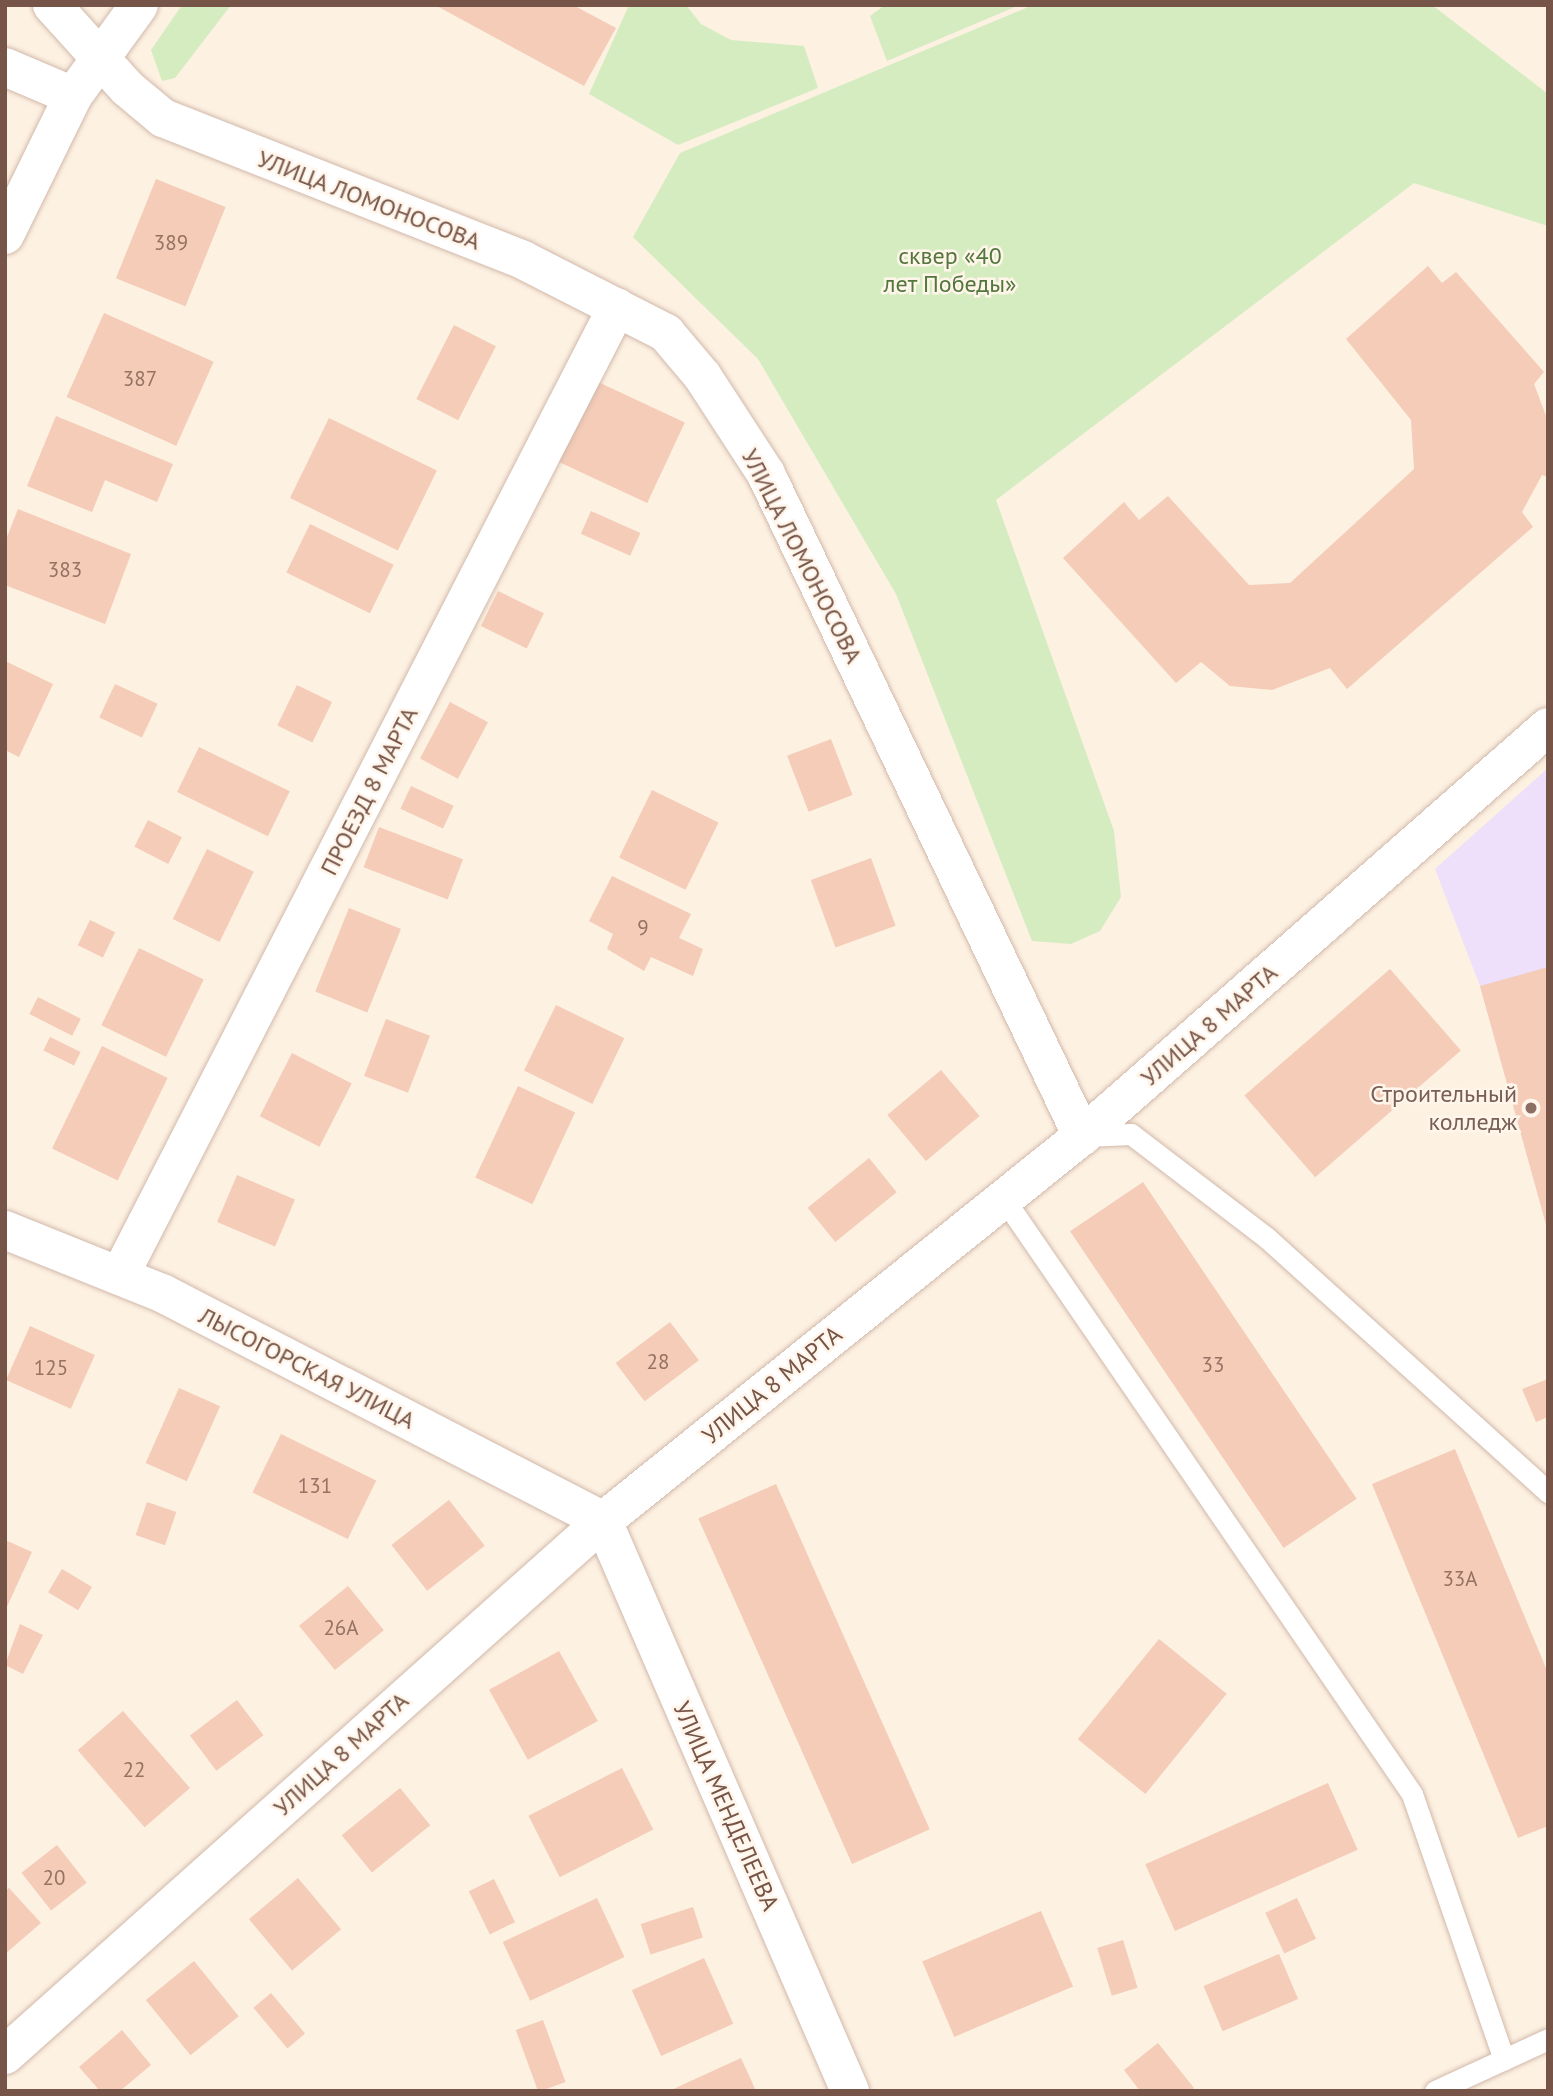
<!DOCTYPE html>
<meta charset="utf-8">
<style>
body{margin:0}
#map{position:relative;width:1553px;height:2096px;overflow:hidden;background:#fdf1e2;font-family:"PT Sans",sans-serif}
div>[style]{position:absolute}
.education>*{inset:0;background:#eedffa}
.green>*{inset:0;background:#d5ecc0}
.building>*{inset:0;background:#f4ccb8;transform-origin:0 0}
.roads{filter:drop-shadow(0 0 2px #d1b9ab) drop-shadow(0 0 2px #d1b9ab)}
.lane>*{height:21px;margin:-10.5px;padding:0 10.5px;transform-origin:10.5px;border-radius:10.5px;background:#fff}
.street>*{height:38px;margin:-19px;padding:0 19px;transform-origin:19px;border-radius:19px;background:#fff}
.secondary>*{height:38px;margin:-19px;padding:0 19px;transform-origin:19px;border-radius:19px;background:#fff}
.dots>*{width:19px;height:19px;translate:-50% -50%;box-sizing:border-box;border:4px solid #fff5ea;border-radius:50%}
span{translate:-50% -50%;white-space:nowrap;text-align:center;line-height:1.15;-webkit-text-stroke:5px #fff5ea;paint-order:stroke}
.number-label{font-size:21px;color:#967263}
.number-label span{-webkit-text-stroke-width:0}
.street-label{font-size:24px;color:#765447}
.park-label{font-size:24px;color:#52773c}
.education-label{font-size:24px;color:#785e54}
.right{translate:-100% -50%;text-align:right}
.frame{position:absolute;inset:0;border:7px solid #765447;pointer-events:none}
</style>
<div id="map">
<div class="education">
<div style="clip-path:polygon(1548px 768px,1548px 1231px,1480px 986px,1435px 869px)"></div>
</div>
<div class="green">
<div style="clip-path:polygon(182px 5px,231px 5px,175px 78px,162px 81px,151px 50px)"></div>
<div style="clip-path:polygon(629px 5px,686px 5px,701px 24px,731px 40px,804px 46px,818px 88px,678px 145px,589px 94px)"></div>
<div style="clip-path:polygon(885px 5px,1020px 5px,887px 61px,870px 16px)"></div>
<div style="clip-path:polygon(1033px 5px,1432px 5px,1548px 94px,1548px 226px,1414px 183px,996px 500px,1114px 831px,1121px 897px,1100px 931px,1071px 944px,1032px 941px,896px 594px,758px 359px,633px 237px,680px 153px)"></div>
</div>
<div class="building">
<div style="clip-path:polygon(435px 5px,573px 5px,616px 28px,584px 86px)"></div>
<div style="left:156px;top:179px;width:75px;height:107px;rotate:22deg"></div>
<div style="clip-path:polygon(1428px 266px,1442px 283px,1456px 272px,1544px 372px,1534px 384px,1548px 421px,1548px 477px,1542px 475px,1522px 512px,1533px 527px,1347px 689px,1330px 668px,1272px 690px,1230px 686px,1201px 662px,1176px 683px,1063px 558px,1124px 502px,1139px 520px,1168px 496px,1249px 585px,1290px 583px,1414px 469px,1411px 420px,1346px 339px)"></div>
<div style="left:104px;top:313px;width:120px;height:92px;rotate:24deg"></div>
<div style="left:454px;top:325px;width:47px;height:83px;rotate:27deg"></div>
<div style="left:596px;top:381px;width:98px;height:89px;rotate:25deg"></div>
<div style="clip-path:polygon(56px 416px,173px 464px,157px 502px,105px 480px,92px 512px,27px 486px)"></div>
<div style="left:329px;top:418px;width:120px;height:89px;rotate:26deg"></div>
<div style="clip-path:polygon(18px 509px,131px 554px,105px 624px,5px 585px,5px 542px)"></div>
<div style="left:591px;top:511px;width:54px;height:25px;rotate:24deg"></div>
<div style="left:310px;top:524px;width:93px;height:54px;rotate:26deg"></div>
<div style="left:498px;top:591px;width:51px;height:39px;rotate:26deg"></div>
<div style="clip-path:polygon(5px 661px,53px 684px,19px 757px,5px 750px)"></div>
<div style="left:115px;top:684px;width:47px;height:37px;rotate:25deg"></div>
<div style="left:297px;top:685px;width:39px;height:45px;rotate:26deg"></div>
<div style="left:450px;top:702px;width:43px;height:64px;rotate:28deg"></div>
<div style="left:831px;top:739px;width:60px;height:47px;rotate:69deg"></div>
<div style="left:199px;top:747px;width:101px;height:50px;rotate:26deg"></div>
<div style="left:411px;top:786px;width:47px;height:25px;rotate:25deg"></div>
<div style="left:652px;top:790px;width:74px;height:75px;rotate:26deg"></div>
<div style="left:148px;top:820px;width:38px;height:30px;rotate:27deg"></div>
<div style="left:379px;top:827px;width:90px;height:43px;rotate:21deg"></div>
<div style="left:207px;top:849px;width:52px;height:78px;rotate:26deg"></div>
<div style="left:871px;top:858px;width:72px;height:64px;rotate:70deg"></div>
<div style="clip-path:polygon(612px 876px,691px 914px,679px 938px,703px 949px,693px 976px,651px 957px,644px 971px,607px 949px,613px 934px,589px 921px)"></div>
<div style="left:349px;top:908px;width:56px;height:90px;rotate:22deg"></div>
<div style="left:90px;top:920px;width:28px;height:28px;rotate:26deg"></div>
<div style="left:139px;top:948px;width:72px;height:86px;rotate:26deg"></div>
<div style="clip-path:polygon(1548px 967px,1548px 1228px,1547px 1228px,1480px 986px)"></div>
<div style="left:1390px;top:969px;width:108px;height:193px;rotate:49deg"></div>
<div style="left:38px;top:997px;width:48px;height:19px;rotate:27deg"></div>
<div style="left:556px;top:1005px;width:76px;height:73px;rotate:26deg"></div>
<div style="left:386px;top:1019px;width:47px;height:61px;rotate:21deg"></div>
<div style="left:50px;top:1037px;width:34px;height:15px;rotate:26deg"></div>
<div style="left:102px;top:1046px;width:73px;height:114px;rotate:26deg"></div>
<div style="left:292px;top:1053px;width:67px;height:71px;rotate:27deg"></div>
<div style="left:941px;top:1070px;width:60px;height:70px;rotate:50deg"></div>
<div style="left:518px;top:1086px;width:63px;height:101px;rotate:25deg"></div>
<div style="left:869px;top:1158px;width:44px;height:79px;rotate:51deg"></div>
<div style="left:237px;top:1175px;width:63px;height:51px;rotate:23deg"></div>
<div style="left:1143px;top:1182px;width:382px;height:88px;rotate:56deg"></div>
<div style="left:670px;top:1322px;width:48px;height:68px;rotate:53deg"></div>
<div style="left:30px;top:1326px;width:71px;height:59px;rotate:24deg"></div>
<div style="clip-path:polygon(1548px 1379px,1548px 1417px,1536px 1422px,1522px 1389px)"></div>
<div style="left:179px;top:1388px;width:45px;height:82px;rotate:24deg"></div>
<div style="left:281px;top:1434px;width:106px;height:65px;rotate:26deg"></div>
<div style="clip-path:polygon(1455px 1449px,1548px 1673px,1548px 1826px,1518px 1838px,1372px 1484px)"></div>
<div style="left:776px;top:1484px;width:378px;height:85px;rotate:66deg"></div>
<div style="left:449px;top:1500px;width:58px;height:73px;rotate:52deg"></div>
<div style="left:147px;top:1502px;width:31px;height:35px;rotate:19deg"></div>
<div style="clip-path:polygon(5px 1540px,32px 1552px,5px 1611px)"></div>
<div style="left:62px;top:1569px;width:35px;height:27px;rotate:31deg"></div>
<div style="left:348px;top:1586px;width:57px;height:63px;rotate:51deg"></div>
<div style="clip-path:polygon(20px 1624px,43px 1635px,23px 1674px,5px 1665px)"></div>
<div style="left:1159px;top:1639px;width:87px;height:129px;rotate:39deg"></div>
<div style="left:559px;top:1651px;width:80px;height:80px;rotate:61deg"></div>
<div style="left:237px;top:1700px;width:44px;height:59px;rotate:53deg"></div>
<div style="left:123px;top:1711px;width:102px;height:60px;rotate:49deg"></div>
<div style="left:622px;top:1768px;width:69px;height:105px;rotate:63deg"></div>
<div style="left:1328px;top:1783px;width:73px;height:200px;rotate:66deg"></div>
<div style="left:400px;top:1788px;width:48px;height:75px;rotate:51deg"></div>
<div style="left:57px;top:1845px;width:48px;height:45px;rotate:52deg"></div>
<div style="left:298px;top:1878px;width:67px;height:64px;rotate:50deg"></div>
<div style="left:494px;top:1879px;width:48px;height:28px;rotate:64deg"></div>
<div style="clip-path:polygon(9px 1888px,41px 1923px,5px 1954px,5px 1891px)"></div>
<div style="left:597px;top:1898px;width:65px;height:104px;rotate:65deg"></div>
<div style="left:1297px;top:1898px;width:45px;height:35px;rotate:65deg"></div>
<div style="left:693px;top:1907px;width:32px;height:55px;rotate:72deg"></div>
<div style="left:1041px;top:1911px;width:82px;height:129px;rotate:67deg"></div>
<div style="left:1123px;top:1940px;width:50px;height:27px;rotate:73deg"></div>
<div style="left:1279px;top:1954px;width:49px;height:82px;rotate:67deg"></div>
<div style="left:704px;top:1958px;width:72px;height:79px;rotate:66deg"></div>
<div style="left:194px;top:1961px;width:71px;height:62px;rotate:51deg"></div>
<div style="left:271px;top:1993px;width:53px;height:23px;rotate:50deg"></div>
<div style="left:543px;top:2020px;width:66px;height:29px;rotate:70deg"></div>
<div style="clip-path:polygon(122px 2030px,151px 2065px,120px 2091px,100px 2091px,79px 2067px)"></div>
<div style="clip-path:polygon(1158px 2043px,1194px 2088px,1190px 2091px,1140px 2091px,1124px 2070px)"></div>
<div style="clip-path:polygon(741px 2058px,756px 2091px,669px 2091px)"></div>
</div>
<div class="roads">
<div class="lane">
<div style="left:1085px;top:1136px;width:46px;rotate:-2.5deg"></div>
<div style="left:1131px;top:1134px;width:171px;rotate:37.4deg"></div>
<div style="left:1267px;top:1238px;width:379px;rotate:42.1deg"></div>
<div style="left:1004px;top:1199px;width:721px;rotate:55.56deg"></div>
<div style="left:1412px;top:1794px;width:281px;rotate:70.9deg"></div>
<div style="left:1435px;top:2091px;width:124px;rotate:-24.7deg"></div>
</div>
<div class="street">
<div style="left:52px;top:5px;width:112px;rotate:47.9deg"></div>
<div style="left:127px;top:88px;width:47px;rotate:39.8deg"></div>
<div style="left:163px;top:118px;width:387px;rotate:21.5deg"></div>
<div style="left:523px;top:260px;width:161px;rotate:27deg"></div>
<div style="left:666px;top:333px;width:57px;rotate:49.9deg"></div>
<div style="left:703px;top:377px;width:116px;rotate:57deg"></div>
<div style="left:766px;top:474px;width:734px;rotate:64.48deg"></div>
<div style="left:5px;top:67px;width:74px;rotate:23.1deg"></div>
<div style="left:5px;top:1230px;width:169px;rotate:21.9deg"></div>
<div style="left:162px;top:1293px;width:496px;rotate:27.3deg"></div>
<div style="left:603px;top:1521px;width:621px;rotate:66.57deg"></div>
<div style="left:120px;top:1275px;width:1088px;rotate:-62.82deg"></div>
<div style="left:5px;top:2055px;width:802px;rotate:-41.76deg"></div>
<div style="left:603px;top:1521px;width:615px;rotate:-38.79deg"></div>
<div style="left:1082px;top:1136px;width:620px;rotate:-41.27deg"></div>
</div>
<div class="secondary">
<div style="left:5px;top:235px;width:155px;rotate:-63.9deg"></div>
<div style="left:73px;top:96px;width:112px;rotate:-54deg"></div>
</div>
</div>
<div class="dots">
<div style="left:1531px;top:1108px;background:#8d6e63"></div>
</div>
<div class="number-label">
<span style="left:171px;top:243px">389</span>
<span style="left:140px;top:379px">387</span>
<span style="left:65px;top:570px">383</span>
<span style="left:643px;top:928px">9</span>
<span style="left:658px;top:1362px">28</span>
<span style="left:1213px;top:1365px">33</span>
<span style="left:51px;top:1368px">125</span>
<span style="left:315px;top:1486px">131</span>
<span style="left:1460px;top:1579px">33А</span>
<span style="left:341px;top:1628px">26А</span>
<span style="left:134px;top:1770px">22</span>
<span style="left:54px;top:1878px">20</span>
</div>
<div class="street-label">
<span style="left:369px;top:200px;rotate:21deg">УЛИЦА ЛОМОНОСОВА</span>
<span style="left:802px;top:556px;rotate:63deg">УЛИЦА ЛОМОНОСОВА</span>
<span style="left:369px;top:791px;rotate:-63deg">ПРОЕЗД 8 МАРТА</span>
<span style="left:1209px;top:1025px;rotate:-41deg">УЛИЦА 8 МАРТА</span>
<span style="left:307px;top:1368px;rotate:27deg">ЛЫСОГОРСКАЯ УЛИЦА</span>
<span style="left:772px;top:1385px;rotate:-39deg">УЛИЦА 8 МАРТА</span>
<span style="left:341px;top:1754px;rotate:-42deg">УЛИЦА 8 МАРТА</span>
<span style="left:726px;top:1806px;rotate:66deg">УЛИЦА МЕНДЕЛЕЕВА</span>
</div>
<div class="park-label">
<span style="left:950px;top:270px">cквер «40<br>лет Победы»</span>
</div>
<div class="education-label">
<span class="right" style="left:1517px;top:1108px">Строительный<br>колледж</span>
</div>
<div class="frame"></div>
</div>
